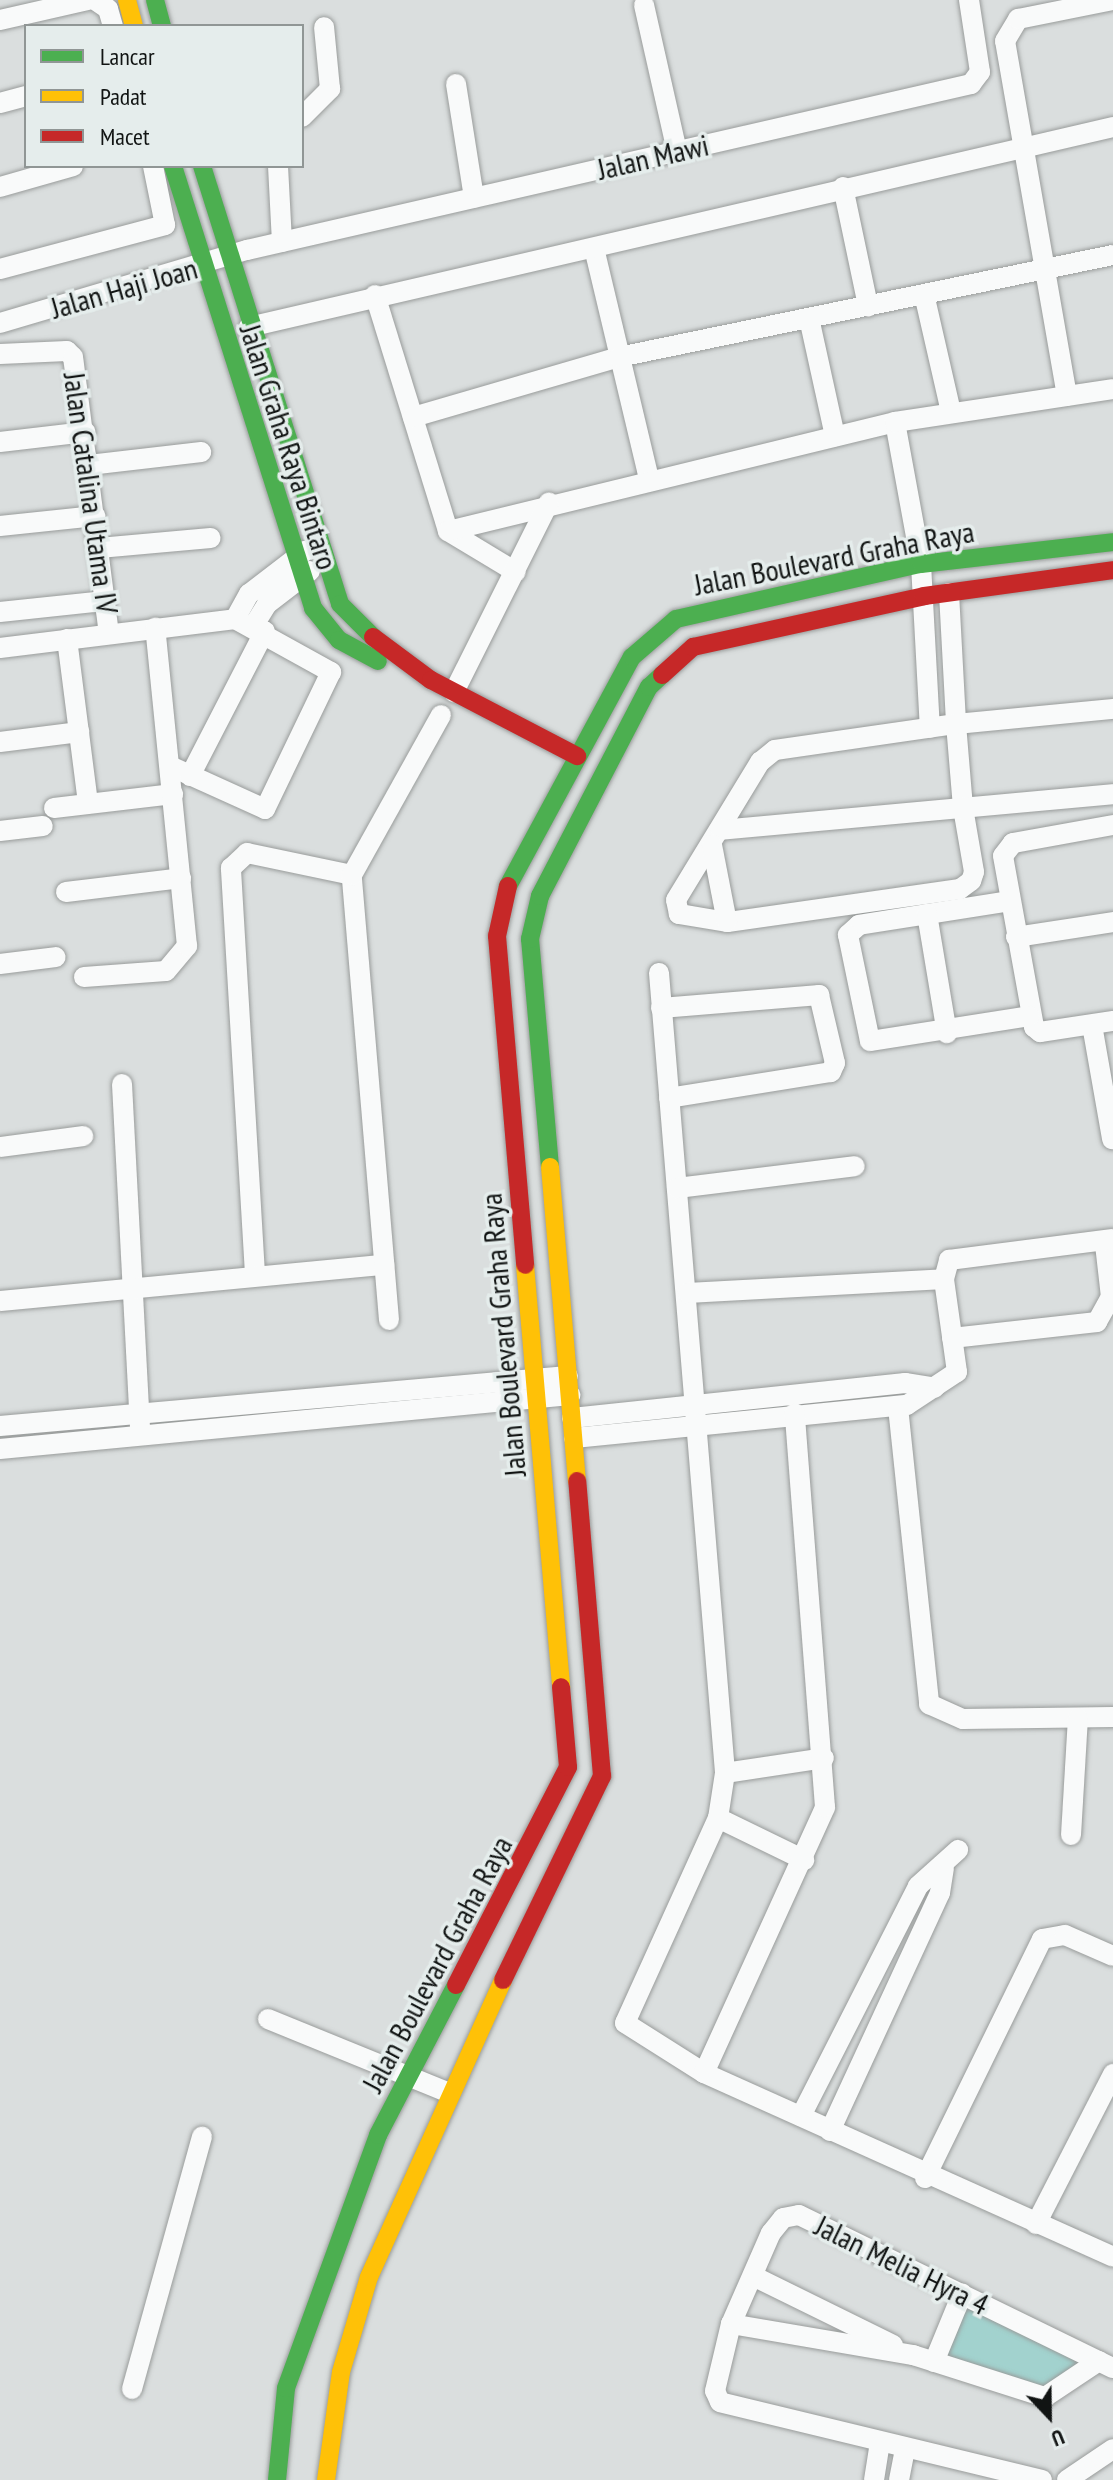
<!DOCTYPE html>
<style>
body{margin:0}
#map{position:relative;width:1113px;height:2480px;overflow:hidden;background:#dadede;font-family:"PT Sans Narrow",sans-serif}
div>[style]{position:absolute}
.green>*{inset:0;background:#a2d2ce}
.roads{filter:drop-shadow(0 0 2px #999c9b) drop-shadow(0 0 2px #999c9b)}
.street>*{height:20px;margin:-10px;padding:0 10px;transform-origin:10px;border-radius:10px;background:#f9fafa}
.fast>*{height:18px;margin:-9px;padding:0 9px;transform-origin:9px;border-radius:9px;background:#4caf50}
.slow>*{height:18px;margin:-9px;padding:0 9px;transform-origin:9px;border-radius:9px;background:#ffc107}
.jam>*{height:18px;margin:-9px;padding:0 9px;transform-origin:9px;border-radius:9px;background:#c62828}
span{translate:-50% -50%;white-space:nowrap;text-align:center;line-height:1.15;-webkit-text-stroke:7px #e5edec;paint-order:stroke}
.street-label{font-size:30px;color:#111413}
.legend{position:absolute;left:24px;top:24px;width:280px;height:144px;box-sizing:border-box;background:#e5edec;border:2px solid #909695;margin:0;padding:10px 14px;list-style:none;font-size:24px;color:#111413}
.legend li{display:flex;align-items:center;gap:16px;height:40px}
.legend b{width:40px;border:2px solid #909695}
.north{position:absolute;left:1009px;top:2376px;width:80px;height:80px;-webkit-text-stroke:6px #e5edec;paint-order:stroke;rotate:158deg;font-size:22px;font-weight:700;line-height:32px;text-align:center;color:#111413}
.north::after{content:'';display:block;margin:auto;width:28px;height:36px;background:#111413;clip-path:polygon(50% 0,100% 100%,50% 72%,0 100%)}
</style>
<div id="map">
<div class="green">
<div style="clip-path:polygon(962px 2301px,1077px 2357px,1080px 2364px,1043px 2389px,942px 2359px)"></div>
</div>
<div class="roads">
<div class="street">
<div style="left:95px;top:0;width:16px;rotate:35deg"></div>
<div style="left:108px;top:9px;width:18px;rotate:74deg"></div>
<div style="left:644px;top:5px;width:151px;rotate:77.3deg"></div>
<div style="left:0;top:20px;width:90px;rotate:-12.8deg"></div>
<div style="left:456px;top:84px;width:115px;rotate:81deg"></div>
<div style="left:0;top:103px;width:27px;rotate:-15deg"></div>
<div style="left:302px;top:117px;width:40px;rotate:-45deg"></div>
<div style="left:330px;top:89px;width:62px;rotate:-95.5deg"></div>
<div style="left:278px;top:166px;width:76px;rotate:87deg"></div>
<div style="left:0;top:187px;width:76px;rotate:-16deg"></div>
<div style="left:843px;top:187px;width:122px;rotate:78.1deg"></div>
<div style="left:594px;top:248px;width:237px;rotate:76.6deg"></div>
<div style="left:0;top:269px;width:171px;rotate:-14.9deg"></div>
<div style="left:165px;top:225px;width:60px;rotate:-101.5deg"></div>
<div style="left:924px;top:294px;width:121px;rotate:77.1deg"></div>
<div style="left:375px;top:295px;width:247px;rotate:72.8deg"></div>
<div style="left:448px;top:531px;width:79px;rotate:31.1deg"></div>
<div style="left:809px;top:318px;width:121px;rotate:77.6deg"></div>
<div style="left:0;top:323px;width:258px;rotate:-16.5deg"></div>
<div style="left:247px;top:250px;width:743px;rotate:-12.91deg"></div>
<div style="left:971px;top:84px;width:15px;rotate:-53deg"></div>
<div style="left:980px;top:72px;width:73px;rotate:-98.7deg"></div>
<div style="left:249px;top:327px;width:887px;rotate:-13.03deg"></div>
<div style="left:0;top:354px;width:67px;rotate:-2.6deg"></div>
<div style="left:67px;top:351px;width:8px;rotate:45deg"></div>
<div style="left:73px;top:357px;width:279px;rotate:82.6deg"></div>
<div style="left:1067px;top:396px;width:360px;rotate:-99.9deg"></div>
<div style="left:1005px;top:41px;width:26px;rotate:-59deg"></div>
<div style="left:1018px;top:19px;width:97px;rotate:-11.3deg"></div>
<div style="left:413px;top:417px;width:215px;rotate:-16.2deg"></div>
<div style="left:619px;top:357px;width:504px;rotate:-11.67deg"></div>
<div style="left:895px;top:422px;width:144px;rotate:79.6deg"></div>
<div style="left:921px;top:564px;width:164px;rotate:86.9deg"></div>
<div style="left:0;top:442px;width:86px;rotate:-6.7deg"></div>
<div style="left:89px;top:465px;width:113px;rotate:-6.6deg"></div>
<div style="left:0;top:526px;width:96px;rotate:-6deg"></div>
<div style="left:448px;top:531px;width:460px;rotate:-13.7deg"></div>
<div style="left:895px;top:422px;width:220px;rotate:-8.6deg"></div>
<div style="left:99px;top:548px;width:112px;rotate:-5.1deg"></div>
<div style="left:949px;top:593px;width:131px;rotate:86.9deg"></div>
<div style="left:956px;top:724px;width:84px;rotate:85.2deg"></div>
<div style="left:963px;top:808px;width:65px;rotate:80.2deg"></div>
<div style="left:974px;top:872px;width:9px;rotate:108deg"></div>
<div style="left:971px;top:881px;width:14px;rotate:144deg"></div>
<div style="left:960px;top:889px;width:235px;rotate:171.9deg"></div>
<div style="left:727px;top:922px;width:49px;rotate:-170.5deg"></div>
<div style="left:679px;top:914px;width:14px;rotate:-102deg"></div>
<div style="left:676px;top:900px;width:162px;rotate:-58.7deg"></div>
<div style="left:760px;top:762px;width:19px;rotate:-39deg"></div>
<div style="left:775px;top:750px;width:183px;rotate:-8.2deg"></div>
<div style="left:956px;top:724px;width:158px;rotate:-5.5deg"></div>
<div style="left:0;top:612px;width:106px;rotate:-6deg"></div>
<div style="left:235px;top:619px;width:29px;rotate:-61deg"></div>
<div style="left:249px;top:594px;width:71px;rotate:-37.5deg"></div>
<div style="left:254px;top:625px;width:25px;rotate:-58deg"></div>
<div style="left:267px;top:604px;width:54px;rotate:-37.5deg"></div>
<div style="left:67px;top:639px;width:166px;rotate:82.7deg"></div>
<div style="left:0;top:648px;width:237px;rotate:-7deg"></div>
<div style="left:235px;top:619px;width:110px;rotate:28.9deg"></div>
<div style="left:331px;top:672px;width:152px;rotate:115.7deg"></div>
<div style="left:265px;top:809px;width:104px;rotate:-155.6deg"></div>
<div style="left:454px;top:692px;width:212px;rotate:-63.4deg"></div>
<div style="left:0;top:742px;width:80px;rotate:-7.2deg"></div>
<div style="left:190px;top:776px;width:163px;rotate:-62.7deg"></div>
<div style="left:54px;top:808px;width:120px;rotate:-6.7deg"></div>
<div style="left:1113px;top:825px;width:102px;rotate:169.8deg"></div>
<div style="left:1013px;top:843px;width:16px;rotate:128deg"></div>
<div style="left:1003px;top:856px;width:174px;rotate:79.7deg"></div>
<div style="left:1034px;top:1027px;width:8px;rotate:40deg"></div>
<div style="left:1040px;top:1032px;width:74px;rotate:-8.6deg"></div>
<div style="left:720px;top:830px;width:395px;rotate:-5.2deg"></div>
<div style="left:0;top:831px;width:43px;rotate:-6.6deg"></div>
<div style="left:712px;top:845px;width:78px;rotate:79deg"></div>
<div style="left:66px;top:892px;width:116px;rotate:-6.9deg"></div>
<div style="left:1010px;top:901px;width:153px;rotate:171deg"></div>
<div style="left:859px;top:925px;width:15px;rotate:138deg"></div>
<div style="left:848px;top:935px;width:108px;rotate:78.3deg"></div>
<div style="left:870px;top:1041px;width:161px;rotate:-8.9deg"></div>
<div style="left:927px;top:914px;width:121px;rotate:80.5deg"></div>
<div style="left:1016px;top:937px;width:98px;rotate:-8.8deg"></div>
<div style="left:0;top:964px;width:56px;rotate:-7.1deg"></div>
<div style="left:659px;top:973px;width:803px;rotate:85.28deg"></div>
<div style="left:725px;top:1773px;width:46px;rotate:98.8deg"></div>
<div style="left:718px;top:1818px;width:225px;rotate:114.4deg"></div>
<div style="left:625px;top:2023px;width:93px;rotate:32.3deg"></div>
<div style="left:704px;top:2073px;width:448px;rotate:24.2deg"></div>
<div style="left:84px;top:977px;width:82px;rotate:-4.2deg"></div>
<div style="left:166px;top:971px;width:33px;rotate:-50deg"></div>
<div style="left:187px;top:946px;width:320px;rotate:-95.7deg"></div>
<div style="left:661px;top:1008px;width:159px;rotate:-4.7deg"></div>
<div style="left:819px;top:995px;width:70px;rotate:76.8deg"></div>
<div style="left:835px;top:1063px;width:10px;rotate:114deg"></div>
<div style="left:831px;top:1072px;width:164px;rotate:170.9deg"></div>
<div style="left:1092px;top:1025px;width:116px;rotate:80deg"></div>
<div style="left:122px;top:1084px;width:343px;rotate:87deg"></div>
<div style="left:0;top:1147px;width:84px;rotate:-7.5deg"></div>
<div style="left:677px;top:1188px;width:179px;rotate:-7deg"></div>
<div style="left:255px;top:1274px;width:407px;rotate:-93.4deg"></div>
<div style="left:231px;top:868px;width:22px;rotate:-43deg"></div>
<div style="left:247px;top:853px;width:107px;rotate:11.8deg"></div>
<div style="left:688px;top:1293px;width:256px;rotate:-3.1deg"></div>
<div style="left:0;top:1301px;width:386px;rotate:-5.4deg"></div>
<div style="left:389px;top:1320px;width:447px;rotate:-94.8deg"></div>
<div style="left:352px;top:875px;width:183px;rotate:-60.9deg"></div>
<div style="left:952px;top:1338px;width:146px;rotate:-6.3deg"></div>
<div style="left:1097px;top:1322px;width:29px;rotate:-61deg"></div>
<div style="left:1111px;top:1297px;width:53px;rotate:-96.5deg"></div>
<div style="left:898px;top:1407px;width:299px;rotate:84deg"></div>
<div style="left:929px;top:1704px;width:37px;rotate:24deg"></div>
<div style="left:963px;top:1719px;width:150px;rotate:-0.8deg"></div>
<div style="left:572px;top:1418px;width:335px;rotate:-6deg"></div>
<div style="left:905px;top:1383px;width:30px;rotate:9deg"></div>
<div style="left:0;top:1426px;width:570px;rotate:-5.03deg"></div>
<div style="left:574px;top:1438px;width:335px;rotate:-5.7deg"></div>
<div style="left:907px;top:1405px;width:60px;rotate:-33.4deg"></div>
<div style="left:957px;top:1372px;width:94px;rotate:-98deg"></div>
<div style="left:944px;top:1279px;width:20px;rotate:-75deg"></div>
<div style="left:949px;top:1260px;width:165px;rotate:-7.3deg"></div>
<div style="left:0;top:1449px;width:573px;rotate:-5.41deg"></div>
<div style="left:725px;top:1773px;width:100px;rotate:-8.6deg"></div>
<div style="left:718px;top:1818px;width:96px;rotate:26deg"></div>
<div style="left:1071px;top:1835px;width:117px;rotate:-86.6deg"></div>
<div style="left:268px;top:2019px;width:196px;rotate:22.2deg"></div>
<div style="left:704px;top:2073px;width:292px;rotate:-65.5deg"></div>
<div style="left:825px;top:1807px;width:395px;rotate:-94.4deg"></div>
<div style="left:801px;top:2116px;width:258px;rotate:-63deg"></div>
<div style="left:918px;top:1886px;width:54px;rotate:-42deg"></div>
<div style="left:830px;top:2131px;width:262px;rotate:-65.2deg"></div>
<div style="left:940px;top:1893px;width:25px;rotate:-81deg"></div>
<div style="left:925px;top:2178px;width:266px;rotate:-63.9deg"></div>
<div style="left:1042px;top:1939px;width:23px;rotate:-10deg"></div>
<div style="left:1065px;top:1935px;width:52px;rotate:23.6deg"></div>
<div style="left:1036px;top:2224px;width:169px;rotate:-62.8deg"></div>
<div style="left:753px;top:2276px;width:156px;rotate:26.2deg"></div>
<div style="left:731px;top:2324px;width:185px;rotate:9.7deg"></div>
<div style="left:913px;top:2355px;width:139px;rotate:17.7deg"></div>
<div style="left:1045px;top:2397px;width:65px;rotate:-33.7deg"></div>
<div style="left:934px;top:2362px;width:74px;rotate:-67.6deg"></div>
<div style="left:132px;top:2389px;width:262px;rotate:-74.5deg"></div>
<div style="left:874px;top:2480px;width:37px;rotate:-81deg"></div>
<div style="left:899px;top:2480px;width:33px;rotate:-79deg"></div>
<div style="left:1042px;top:2480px;width:331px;rotate:-166.4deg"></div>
<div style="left:720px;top:2402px;width:12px;rotate:-114deg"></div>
<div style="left:715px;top:2391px;width:69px;rotate:-76.6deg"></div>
<div style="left:731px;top:2324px;width:99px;rotate:-66.3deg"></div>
<div style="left:771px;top:2233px;width:19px;rotate:-51deg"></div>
<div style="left:783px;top:2218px;width:16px;rotate:-11deg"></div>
<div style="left:799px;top:2215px;width:349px;rotate:26deg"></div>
<div style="left:1067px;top:2480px;width:55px;rotate:-34deg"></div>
</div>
<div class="fast">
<div style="left:155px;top:0;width:27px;rotate:75deg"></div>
<div style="left:173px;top:166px;width:464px;rotate:72.4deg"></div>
<div style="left:313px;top:608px;width:41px;rotate:50.9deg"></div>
<div style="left:339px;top:640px;width:44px;rotate:28.3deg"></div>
<div style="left:202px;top:166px;width:459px;rotate:72.5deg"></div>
<div style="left:340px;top:604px;width:47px;rotate:45deg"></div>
<div style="left:508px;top:886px;width:260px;rotate:-61.6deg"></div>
<div style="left:632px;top:657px;width:58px;rotate:-40.8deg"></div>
<div style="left:676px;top:619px;width:251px;rotate:-12.7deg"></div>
<div style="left:921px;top:564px;width:193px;rotate:-6.5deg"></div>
<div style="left:550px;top:1167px;width:229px;rotate:-95deg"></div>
<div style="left:530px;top:939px;width:44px;rotate:-76.9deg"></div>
<div style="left:540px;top:896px;width:236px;rotate:-62.5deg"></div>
<div style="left:649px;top:687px;width:18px;rotate:-43deg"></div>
<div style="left:277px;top:2480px;width:92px;rotate:-84.4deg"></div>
<div style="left:286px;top:2388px;width:269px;rotate:-70deg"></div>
<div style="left:378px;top:2135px;width:169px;rotate:-62.5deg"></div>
</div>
<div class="slow">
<div style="left:127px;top:0;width:27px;rotate:75deg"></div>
<div style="left:550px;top:1167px;width:315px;rotate:85.1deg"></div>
<div style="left:525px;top:1265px;width:424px;rotate:85.1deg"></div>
<div style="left:326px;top:2480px;width:109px;rotate:-82.1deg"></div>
<div style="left:341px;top:2372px;width:99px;rotate:-73.6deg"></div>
<div style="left:369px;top:2277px;width:326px;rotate:-65.7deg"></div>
</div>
<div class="jam">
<div style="left:373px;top:637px;width:72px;rotate:36.6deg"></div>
<div style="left:431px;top:680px;width:165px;rotate:27.5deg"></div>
<div style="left:662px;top:675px;width:42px;rotate:-42.1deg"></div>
<div style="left:693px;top:647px;width:237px;rotate:-12.4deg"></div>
<div style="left:924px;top:596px;width:191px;rotate:-7.8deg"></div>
<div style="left:508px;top:886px;width:51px;rotate:102.4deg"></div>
<div style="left:497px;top:936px;width:330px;rotate:85.1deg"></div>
<div style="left:503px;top:1980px;width:227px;rotate:-64.1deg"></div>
<div style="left:602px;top:1776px;width:296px;rotate:-94.8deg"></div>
<div style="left:456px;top:1985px;width:245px;rotate:-62.8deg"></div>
<div style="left:568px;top:1767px;width:80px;rotate:-95deg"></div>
</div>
</div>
<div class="street-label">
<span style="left:653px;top:157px;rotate:-13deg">Jalan Mawi</span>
<span style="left:124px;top:288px;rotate:-16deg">Jalan Haji Joan</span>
<span style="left:289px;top:447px;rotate:72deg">Jalan Graha Raya Bintaro</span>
<span style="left:91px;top:493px;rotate:82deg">Jalan Catalina Utama IV</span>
<span style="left:834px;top:558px;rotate:-11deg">Jalan Boulevard Graha Raya</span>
<span style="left:503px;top:1335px;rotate:-95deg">Jalan Boulevard Graha Raya</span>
<span style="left:437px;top:1964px;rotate:-62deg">Jalan Boulevard Graha Raya</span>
<span style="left:902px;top:2265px;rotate:26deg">Jalan Melia Hyra 4</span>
</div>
<ul class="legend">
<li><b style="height:10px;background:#4caf50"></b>Lancar</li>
<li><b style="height:10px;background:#ffc107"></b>Padat</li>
<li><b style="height:10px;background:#c62828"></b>Macet</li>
</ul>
<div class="north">U</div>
</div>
